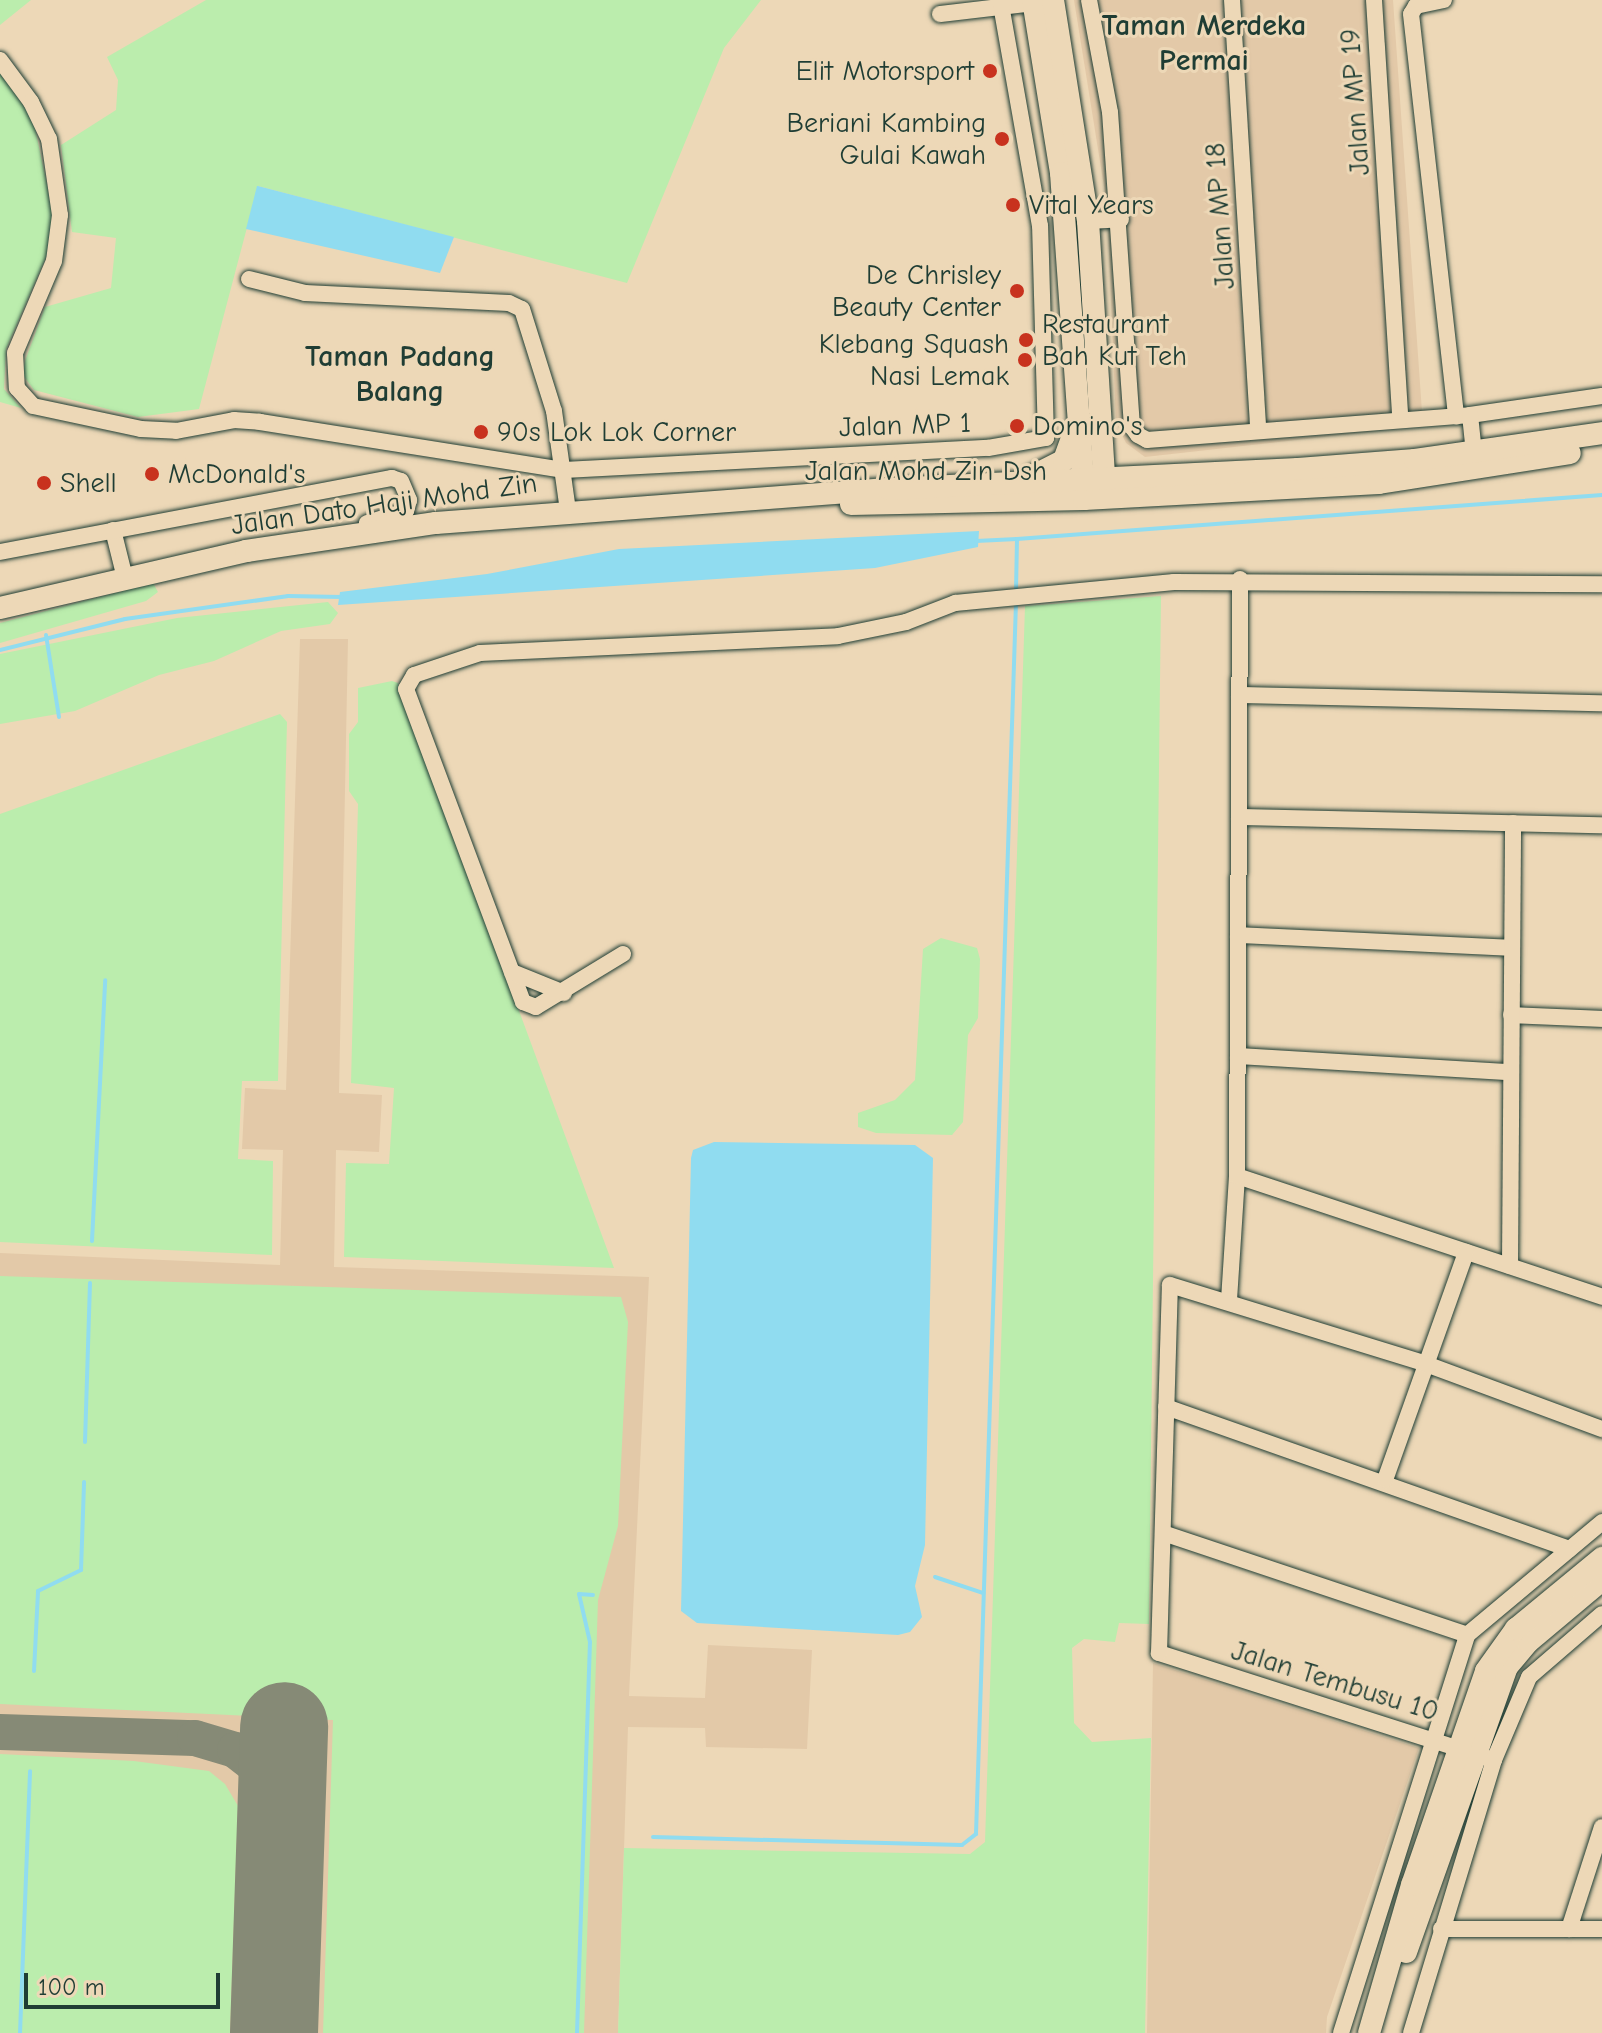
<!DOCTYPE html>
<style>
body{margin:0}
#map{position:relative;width:1602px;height:2033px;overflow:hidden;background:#edd8b7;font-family:"Comic Neue",sans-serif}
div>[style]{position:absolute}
.built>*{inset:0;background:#e3c9a8}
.green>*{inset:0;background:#bbedad}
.water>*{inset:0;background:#90dcf0}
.stream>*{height:4px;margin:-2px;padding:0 2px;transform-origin:2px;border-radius:2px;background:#90dcf0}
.taxiway>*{height:36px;margin:-18px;padding:0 18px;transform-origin:18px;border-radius:18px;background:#868a76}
.runway>*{height:88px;margin:-44px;padding:0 44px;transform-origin:44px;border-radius:44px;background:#868a76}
.roads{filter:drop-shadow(0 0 2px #1f3d34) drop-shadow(0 0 2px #1f3d34)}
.street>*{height:16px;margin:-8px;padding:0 8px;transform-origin:8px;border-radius:8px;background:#edd8b7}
.secondary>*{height:22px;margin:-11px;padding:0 11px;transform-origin:11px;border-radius:11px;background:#edd8b7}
.dots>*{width:22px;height:22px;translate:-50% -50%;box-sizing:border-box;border:4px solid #edd8b7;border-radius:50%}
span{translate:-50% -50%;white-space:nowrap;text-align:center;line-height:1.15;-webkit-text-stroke:6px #edd8b7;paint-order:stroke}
.poi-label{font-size:28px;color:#1f3d34}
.right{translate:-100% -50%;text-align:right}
.left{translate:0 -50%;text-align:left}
.street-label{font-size:28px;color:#1f3d34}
.neighbourhood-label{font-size:30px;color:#1f3d34;font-weight:700}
.scale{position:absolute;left:24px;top:1973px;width:196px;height:36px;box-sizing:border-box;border:4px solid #1f3d34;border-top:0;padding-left:10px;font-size:24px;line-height:28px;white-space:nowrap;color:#1f3d34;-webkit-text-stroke:6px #edd8b7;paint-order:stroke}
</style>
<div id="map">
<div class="built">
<div style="clip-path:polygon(1074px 0,1393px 0,1423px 426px,1145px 457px,1126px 443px,1116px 422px,1107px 205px)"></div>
<div style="clip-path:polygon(300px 639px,348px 639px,339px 1093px,382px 1095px,379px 1152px,336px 1150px,334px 1267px,649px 1277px,629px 1696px,705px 1698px,708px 1645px,812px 1650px,807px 1749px,706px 1747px,705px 1728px,628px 1727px,618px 2033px,0 2033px,0 1253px,280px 1265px,283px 1150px,242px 1149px,245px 1088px,286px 1090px)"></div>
<div style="clip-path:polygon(1153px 1663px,1419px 1748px,1327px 2017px,1326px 2033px,1147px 2033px)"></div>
</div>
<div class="green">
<div style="clip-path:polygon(0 0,31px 0,0 25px)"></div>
<div style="clip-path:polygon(206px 0,761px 0,724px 48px,627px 283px,258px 186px,199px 409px,138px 417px,34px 390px,23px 375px,25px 361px,45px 307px,111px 288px,116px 238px,72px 232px,61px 145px,116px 110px,118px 80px,107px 57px)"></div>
<div style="clip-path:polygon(0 72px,33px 119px,52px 208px,53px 241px,6px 349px,4px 389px,21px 408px,0 402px)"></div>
<div style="clip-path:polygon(153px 583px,158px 592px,146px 601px,0 643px,0 623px)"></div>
<div style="clip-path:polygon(1161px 596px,1149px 1624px,1119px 1623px,1115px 1642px,1084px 1639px,1072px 1648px,1074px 1723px,1092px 1742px,1151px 1738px,1145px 2033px,618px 2033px,624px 1848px,970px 1854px,985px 1842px,1025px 606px)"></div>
<div style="clip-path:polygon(328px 602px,338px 613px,330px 624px,281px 631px,214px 661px,159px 675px,75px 711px,0 724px,0 654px,177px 618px)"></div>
<div style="clip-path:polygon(392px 681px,398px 683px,614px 1268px,344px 1257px,346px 1163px,389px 1164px,394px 1088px,351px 1083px,358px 804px,349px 791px,349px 734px,358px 722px,358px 688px)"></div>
<div style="clip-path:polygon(280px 714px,287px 722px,278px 1081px,242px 1081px,238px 1159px,273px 1161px,272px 1255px,0 1242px,0 814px)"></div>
<div style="clip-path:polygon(941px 938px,977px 948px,980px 959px,978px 1018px,968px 1035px,963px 1122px,952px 1135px,876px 1133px,858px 1127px,858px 1113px,895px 1100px,915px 1080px,923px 949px)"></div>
<div style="clip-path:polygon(0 1276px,621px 1297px,628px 1322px,618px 1526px,598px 1600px,584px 2033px,323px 2033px,333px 1720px,0 1704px)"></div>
<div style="clip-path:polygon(0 1754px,134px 1761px,209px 1771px,225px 1784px,238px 1806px,230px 2033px,0 2033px)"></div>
</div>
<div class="water">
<div style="clip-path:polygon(257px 186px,258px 186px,454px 237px,440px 273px,246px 229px)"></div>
<div style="clip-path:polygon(979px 531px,978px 547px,875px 568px,338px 605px,340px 592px,487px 574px,619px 549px)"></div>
<div style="clip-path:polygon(714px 1142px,915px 1145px,933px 1158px,925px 1545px,915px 1586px,922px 1617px,910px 1632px,898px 1635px,697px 1623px,681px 1611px,691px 1158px,693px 1150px)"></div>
</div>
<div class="stream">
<div style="left:976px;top:541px;width:41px;rotate:-2.8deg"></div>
<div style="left:1016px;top:591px;width:52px;rotate:-88.9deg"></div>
<div style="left:1017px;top:539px;width:587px;rotate:-4.3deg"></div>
<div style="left:46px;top:635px;width:83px;rotate:81deg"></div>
<div style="left:0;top:650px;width:129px;rotate:-13.9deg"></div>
<div style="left:125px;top:619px;width:165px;rotate:-8deg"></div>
<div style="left:288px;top:596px;width:54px;rotate:1.1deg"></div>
<div style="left:92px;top:1241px;width:261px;rotate:-87.1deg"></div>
<div style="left:85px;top:1442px;width:159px;rotate:-88.2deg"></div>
<div style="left:935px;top:1577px;width:51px;rotate:18.4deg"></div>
<div style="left:34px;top:1671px;width:80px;rotate:-87.1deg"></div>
<div style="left:38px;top:1591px;width:48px;rotate:-26deg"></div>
<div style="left:81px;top:1570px;width:88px;rotate:-88deg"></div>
<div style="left:653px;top:1837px;width:309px;rotate:1.5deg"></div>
<div style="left:962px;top:1845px;width:18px;rotate:-38deg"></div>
<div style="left:976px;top:1834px;width:1235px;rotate:-88.14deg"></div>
<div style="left:20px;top:2033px;width:262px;rotate:-87.8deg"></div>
<div style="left:577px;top:2033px;width:391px;rotate:-88.1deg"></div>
<div style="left:590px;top:1642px;width:49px;rotate:-102.9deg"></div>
<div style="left:579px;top:1594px;width:14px;rotate:4deg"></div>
</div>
<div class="taxiway">
<div style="left:0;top:1732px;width:195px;rotate:1.8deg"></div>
<div style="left:195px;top:1738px;width:42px;rotate:16.7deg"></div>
<div style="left:235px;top:1750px;width:28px;rotate:38deg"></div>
<div style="left:257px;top:1767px;width:25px;rotate:58deg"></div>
<div style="left:270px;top:1788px;width:66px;rotate:81.3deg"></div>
</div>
<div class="runway">
<div style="left:274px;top:2033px;width:307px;rotate:-88.1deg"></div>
</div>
<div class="roads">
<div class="street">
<div style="left:1089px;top:0;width:114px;rotate:79.4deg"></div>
<div style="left:1110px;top:112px;width:316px;rotate:86deg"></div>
<div style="left:1132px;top:427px;width:10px;rotate:53deg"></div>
<div style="left:1138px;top:435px;width:10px;rotate:29deg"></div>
<div style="left:1147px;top:440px;width:324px;rotate:-4.4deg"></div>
<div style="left:1470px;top:415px;width:133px;rotate:-8.2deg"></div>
<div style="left:1232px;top:0;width:429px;rotate:86.5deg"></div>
<div style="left:1374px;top:0;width:418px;rotate:86.4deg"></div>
<div style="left:1444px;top:0;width:29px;rotate:168deg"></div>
<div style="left:1416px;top:6px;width:9px;rotate:122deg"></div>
<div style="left:1411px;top:14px;width:405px;rotate:83.6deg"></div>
<div style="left:940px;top:14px;width:95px;rotate:-6.7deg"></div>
<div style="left:0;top:60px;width:52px;rotate:53.6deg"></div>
<div style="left:31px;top:102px;width:41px;rotate:64.1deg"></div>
<div style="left:49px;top:139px;width:77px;rotate:81.8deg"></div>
<div style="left:60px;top:215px;width:46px;rotate:97.4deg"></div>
<div style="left:54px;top:261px;width:100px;rotate:113deg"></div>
<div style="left:15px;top:353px;width:35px;rotate:87deg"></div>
<div style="left:17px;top:388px;width:24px;rotate:48deg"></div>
<div style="left:33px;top:406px;width:110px;rotate:12deg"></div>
<div style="left:141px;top:429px;width:35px;rotate:3deg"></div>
<div style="left:176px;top:431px;width:59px;rotate:-10.7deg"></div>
<div style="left:234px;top:420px;width:26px;rotate:4deg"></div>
<div style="left:260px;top:422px;width:308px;rotate:9deg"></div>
<div style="left:564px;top:470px;width:425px;rotate:-3deg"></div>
<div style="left:988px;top:448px;width:59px;rotate:-9.8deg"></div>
<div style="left:1046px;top:438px;width:212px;rotate:-91.6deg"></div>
<div style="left:1040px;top:226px;width:230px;rotate:-100deg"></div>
<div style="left:1088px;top:221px;width:33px;rotate:-3deg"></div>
<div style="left:249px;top:279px;width:58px;rotate:14deg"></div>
<div style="left:305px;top:293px;width:204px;rotate:2.8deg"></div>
<div style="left:509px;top:303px;width:14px;rotate:25deg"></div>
<div style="left:522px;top:309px;width:107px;rotate:72.6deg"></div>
<div style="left:554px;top:411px;width:100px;rotate:82deg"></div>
<div style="left:1470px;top:415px;width:38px;rotate:84deg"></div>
<div style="left:113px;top:530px;width:49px;rotate:76deg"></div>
<div style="left:0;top:552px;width:399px;rotate:-10.7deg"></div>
<div style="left:392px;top:478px;width:9px;rotate:18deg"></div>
<div style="left:401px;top:481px;width:21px;rotate:67deg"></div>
<div style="left:409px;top:500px;width:11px;rotate:105deg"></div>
<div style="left:406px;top:511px;width:41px;rotate:162.9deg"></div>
<div style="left:1239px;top:695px;width:363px;rotate:1.3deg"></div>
<div style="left:1239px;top:817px;width:363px;rotate:1.3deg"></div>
<div style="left:1238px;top:935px;width:274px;rotate:2.7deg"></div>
<div style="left:623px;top:954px;width:102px;rotate:148.7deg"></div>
<div style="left:536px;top:1007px;width:14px;rotate:-159deg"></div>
<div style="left:523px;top:1002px;width:334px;rotate:-110.5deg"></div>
<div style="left:406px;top:689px;width:16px;rotate:-60deg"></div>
<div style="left:414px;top:675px;width:70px;rotate:-18.4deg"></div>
<div style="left:480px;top:653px;width:358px;rotate:-2.7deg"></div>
<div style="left:838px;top:636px;width:69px;rotate:-11.6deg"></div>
<div style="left:906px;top:622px;width:53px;rotate:-21.2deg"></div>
<div style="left:955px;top:603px;width:220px;rotate:-5.5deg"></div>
<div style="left:1174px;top:582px;width:428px;rotate:0.3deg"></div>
<div style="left:512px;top:972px;width:56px;rotate:22deg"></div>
<div style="left:1511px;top:1015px;width:91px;rotate:2.5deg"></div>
<div style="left:1238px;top:1056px;width:273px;rotate:3.4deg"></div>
<div style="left:1237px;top:1176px;width:385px;rotate:18.3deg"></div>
<div style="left:1510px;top:1266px;width:443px;rotate:-89.6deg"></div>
<div style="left:1229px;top:1300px;width:124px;rotate:-86.3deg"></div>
<div style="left:1237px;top:1176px;width:597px;rotate:-89.71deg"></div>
<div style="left:1166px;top:1407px;width:428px;rotate:19.4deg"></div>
<div style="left:1385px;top:1480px;width:242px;rotate:-70.4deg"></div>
<div style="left:1163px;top:1533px;width:321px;rotate:18.5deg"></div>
<div style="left:1494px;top:1760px;width:352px;rotate:-162.3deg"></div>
<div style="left:1159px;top:1653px;width:368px;rotate:-88.3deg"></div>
<div style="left:1170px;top:1285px;width:268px;rotate:17.1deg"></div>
<div style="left:1426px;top:1364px;width:188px;rotate:20.3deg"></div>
<div style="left:1441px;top:1929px;width:161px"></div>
<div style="left:1569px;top:1929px;width:107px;rotate:-72.1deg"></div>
<div style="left:1341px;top:2033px;width:417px;rotate:-72.4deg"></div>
<div style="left:1467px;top:1635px;width:176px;rotate:-39.9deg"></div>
<div style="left:1411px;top:2033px;width:285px;rotate:-73.1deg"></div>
<div style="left:1494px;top:1760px;width:90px;rotate:-67.1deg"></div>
<div style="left:1529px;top:1677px;width:96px;rotate:-40.8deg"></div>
</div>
<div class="secondary">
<div style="left:1033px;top:0;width:175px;rotate:80.8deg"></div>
<div style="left:1061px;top:173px;width:322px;rotate:85.9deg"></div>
<div style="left:1053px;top:0;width:224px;rotate:81deg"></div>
<div style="left:1088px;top:221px;width:273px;rotate:86.4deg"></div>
<div style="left:1031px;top:477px;width:37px;rotate:-27deg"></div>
<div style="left:1064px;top:460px;width:32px;rotate:-70deg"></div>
<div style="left:851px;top:504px;width:233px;rotate:-1.2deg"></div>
<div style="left:1084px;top:499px;width:295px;rotate:-3.1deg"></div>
<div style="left:1379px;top:483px;width:193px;rotate:-8.9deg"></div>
<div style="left:0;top:608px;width:253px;rotate:-13deg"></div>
<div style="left:246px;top:551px;width:192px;rotate:-8.4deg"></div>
<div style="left:436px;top:523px;width:453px;rotate:-4.3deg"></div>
<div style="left:888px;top:489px;width:410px;rotate:-2.8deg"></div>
<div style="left:1298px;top:469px;width:117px;rotate:-4.4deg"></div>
<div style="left:1415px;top:460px;width:189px;rotate:-8.2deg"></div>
<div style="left:1406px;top:1952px;width:302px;rotate:-70.5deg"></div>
<div style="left:1507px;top:1667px;width:33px;rotate:-50deg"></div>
<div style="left:1528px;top:1642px;width:97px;rotate:-40deg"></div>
<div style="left:1369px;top:2033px;width:154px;rotate:-73.8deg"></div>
<div style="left:1412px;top:1885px;width:226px;rotate:-70.9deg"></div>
<div style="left:1486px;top:1671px;width:52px;rotate:-54.5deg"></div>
<div style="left:1516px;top:1629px;width:112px;rotate:-39.5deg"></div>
</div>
</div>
<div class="dots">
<div style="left:990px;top:71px;background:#c8321e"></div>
<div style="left:1002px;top:139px;background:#c8321e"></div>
<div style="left:1013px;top:205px;background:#c8321e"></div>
<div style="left:1017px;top:291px;background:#c8321e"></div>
<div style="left:1026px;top:340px;background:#c8321e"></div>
<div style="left:1025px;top:360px;background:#c8321e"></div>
<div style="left:1017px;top:426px;background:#c8321e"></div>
<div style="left:481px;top:432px;background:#c8321e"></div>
<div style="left:152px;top:474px;background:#c8321e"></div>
<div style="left:44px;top:483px;background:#c8321e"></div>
</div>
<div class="poi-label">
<span class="right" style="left:974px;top:71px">Elit Motorsport</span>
<span class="right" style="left:986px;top:139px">Beriani Kambing<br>Gulai Kawah</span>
<span class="left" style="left:1029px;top:205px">Vital Years</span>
<span class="right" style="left:1001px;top:291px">De Chrisley<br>Beauty Center</span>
<span class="left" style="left:1042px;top:340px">Restaurant<br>Bah Kut Teh</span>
<span class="right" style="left:1009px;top:360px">Klebang Squash<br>Nasi Lemak</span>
<span class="left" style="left:1033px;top:426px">Domino's</span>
<span class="left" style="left:497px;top:432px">90s Lok Lok Corner</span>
<span class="left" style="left:168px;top:474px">McDonald's</span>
<span class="left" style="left:60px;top:483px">Shell</span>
</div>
<div class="street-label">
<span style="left:1355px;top:102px;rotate:-94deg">Jalan MP 19</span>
<span style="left:1220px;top:216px;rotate:-94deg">Jalan MP 18</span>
<span style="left:905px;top:425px;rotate:-2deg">Jalan MP 1</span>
<span style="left:926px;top:471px">Jalan Mohd Zin Dsh</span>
<span style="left:384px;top:504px;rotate:-8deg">Jalan Dato Haji Mohd Zin</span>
<span style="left:1335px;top:1681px;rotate:17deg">Jalan Tembusu 10</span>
</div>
<div class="neighbourhood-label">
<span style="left:1204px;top:43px">Taman Merdeka<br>Permai</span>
<span style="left:400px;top:374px">Taman Padang<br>Balang</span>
</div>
<div class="scale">100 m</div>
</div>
